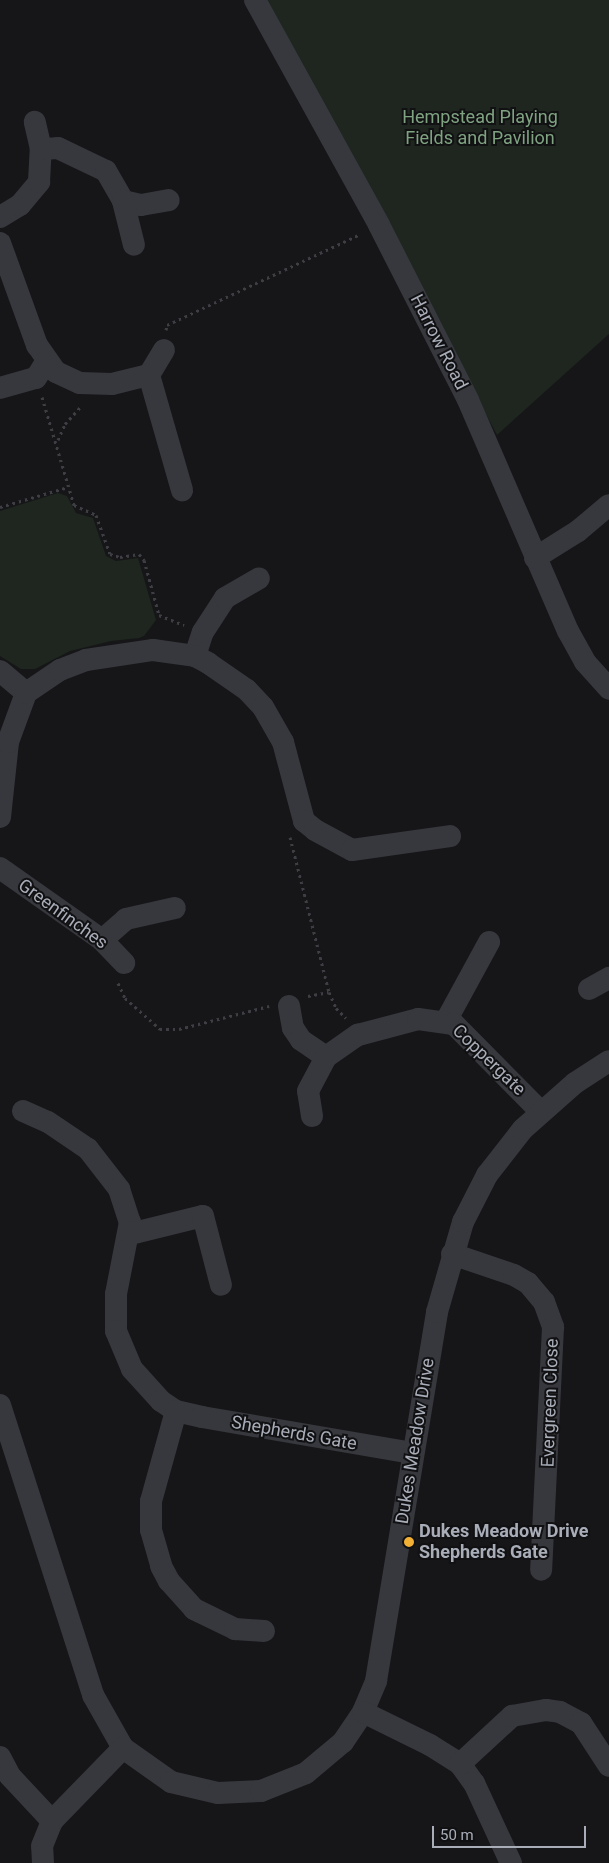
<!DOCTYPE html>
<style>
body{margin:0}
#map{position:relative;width:609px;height:1863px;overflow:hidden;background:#161618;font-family:Roboto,sans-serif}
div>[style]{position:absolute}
.green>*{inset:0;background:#1e261f}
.path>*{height:3px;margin-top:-1.5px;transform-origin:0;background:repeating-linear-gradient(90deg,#3d3f44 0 2.5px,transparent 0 6.5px)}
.minor>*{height:22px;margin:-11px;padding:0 11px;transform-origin:11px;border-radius:11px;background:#37383d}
.dots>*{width:14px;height:14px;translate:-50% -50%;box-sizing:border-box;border:2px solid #111113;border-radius:50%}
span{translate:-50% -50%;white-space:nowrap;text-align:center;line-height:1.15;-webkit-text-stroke:4px #111113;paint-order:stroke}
.park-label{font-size:18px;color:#7fa381}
.street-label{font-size:18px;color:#a8adb8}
.poi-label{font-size:18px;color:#a8adb8;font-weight:700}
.left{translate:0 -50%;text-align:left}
.scale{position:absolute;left:432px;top:1826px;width:154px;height:22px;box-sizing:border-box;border:2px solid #a8adb8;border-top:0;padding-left:6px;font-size:15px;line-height:18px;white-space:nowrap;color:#a8adb8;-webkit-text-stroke:4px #111113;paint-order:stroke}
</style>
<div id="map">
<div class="green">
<div style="clip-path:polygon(264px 0,609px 0,609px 334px,497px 435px)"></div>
<div style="clip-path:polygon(58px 493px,67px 496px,76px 513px,93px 518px,106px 556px,116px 561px,138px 558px,156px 620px,144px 636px,139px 638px,111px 641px,70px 651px,35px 669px,21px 669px,0 656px,0 511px)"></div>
</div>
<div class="path">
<div style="left:166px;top:330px;width:5px;rotate:-79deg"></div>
<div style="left:167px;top:325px;width:213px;rotate:-25.2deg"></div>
<div style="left:42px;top:397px;width:113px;rotate:73.5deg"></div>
<div style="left:74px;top:505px;width:24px;rotate:24deg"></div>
<div style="left:96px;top:515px;width:41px;rotate:70.3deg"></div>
<div style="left:110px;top:554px;width:10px;rotate:17deg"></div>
<div style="left:120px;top:557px;width:19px;rotate:-9deg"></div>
<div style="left:139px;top:554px;width:8px;rotate:50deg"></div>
<div style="left:144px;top:560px;width:57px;rotate:74.7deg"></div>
<div style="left:159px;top:615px;width:27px;rotate:22deg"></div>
<div style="left:58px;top:440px;width:17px;rotate:-66deg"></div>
<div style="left:65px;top:424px;width:25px;rotate:-48deg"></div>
<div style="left:0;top:507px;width:71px;rotate:-16.4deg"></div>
<div style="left:290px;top:837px;width:160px;rotate:75.9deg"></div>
<div style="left:118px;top:983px;width:17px;rotate:65deg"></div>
<div style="left:125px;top:998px;width:47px;rotate:41.5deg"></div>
<div style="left:160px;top:1029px;width:19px"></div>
<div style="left:179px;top:1029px;width:93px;rotate:-14.3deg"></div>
<div style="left:308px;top:996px;width:21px;rotate:-11deg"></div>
<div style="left:329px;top:992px;width:17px;rotate:66deg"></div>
<div style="left:336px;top:1008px;width:14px;rotate:45deg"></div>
</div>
<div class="minor">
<div style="left:255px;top:0;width:257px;rotate:61.1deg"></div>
<div style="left:379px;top:225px;width:196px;rotate:63deg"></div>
<div style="left:468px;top:400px;width:252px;rotate:66.6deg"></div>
<div style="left:568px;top:631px;width:35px;rotate:61deg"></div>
<div style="left:585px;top:662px;width:36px;rotate:48deg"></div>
<div style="left:41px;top:149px;width:17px;rotate:-3deg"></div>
<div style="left:58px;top:148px;width:53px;rotate:25.6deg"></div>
<div style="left:106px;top:171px;width:34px;rotate:60deg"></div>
<div style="left:123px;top:201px;width:18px;rotate:13deg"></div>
<div style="left:141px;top:205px;width:28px;rotate:-10deg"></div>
<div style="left:123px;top:201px;width:45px;rotate:76deg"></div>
<div style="left:0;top:217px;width:23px;rotate:-31deg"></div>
<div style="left:20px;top:205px;width:30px;rotate:-50deg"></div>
<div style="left:39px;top:182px;width:33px;rotate:-87deg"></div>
<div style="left:41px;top:149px;width:28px;rotate:-103deg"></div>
<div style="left:0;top:243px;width:109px;rotate:70.1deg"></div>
<div style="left:37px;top:345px;width:33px;rotate:55deg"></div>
<div style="left:56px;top:372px;width:26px;rotate:25deg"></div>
<div style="left:80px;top:383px;width:32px;rotate:2deg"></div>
<div style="left:112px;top:384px;width:38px;rotate:-14deg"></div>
<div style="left:149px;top:375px;width:29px;rotate:-59deg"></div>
<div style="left:149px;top:375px;width:120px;rotate:74deg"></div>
<div style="left:0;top:388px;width:37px;rotate:-16deg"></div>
<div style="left:36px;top:378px;width:19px;rotate:-58deg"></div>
<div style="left:535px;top:558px;width:51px;rotate:-32.1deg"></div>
<div style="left:578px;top:531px;width:40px;rotate:-40deg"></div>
<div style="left:195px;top:656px;width:25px;rotate:-72deg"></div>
<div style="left:203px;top:632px;width:40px;rotate:-57.1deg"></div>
<div style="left:225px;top:598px;width:39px;rotate:-30deg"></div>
<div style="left:0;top:671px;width:34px;rotate:40deg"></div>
<div style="left:0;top:817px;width:75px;rotate:-83.9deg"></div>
<div style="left:8px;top:742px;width:52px;rotate:-69.8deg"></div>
<div style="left:26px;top:693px;width:41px;rotate:-34.1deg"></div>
<div style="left:60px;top:670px;width:28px;rotate:-21deg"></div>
<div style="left:86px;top:660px;width:68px;rotate:-8.5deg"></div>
<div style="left:153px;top:650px;width:42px;rotate:8.1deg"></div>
<div style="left:195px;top:656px;width:15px;rotate:28deg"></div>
<div style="left:208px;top:663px;width:47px;rotate:34.7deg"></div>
<div style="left:247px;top:690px;width:23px;rotate:47deg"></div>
<div style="left:263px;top:707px;width:40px;rotate:60.3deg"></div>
<div style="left:283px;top:742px;width:82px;rotate:75.1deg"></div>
<div style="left:304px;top:821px;width:14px;rotate:39deg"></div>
<div style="left:315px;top:830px;width:42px;rotate:28.4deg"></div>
<div style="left:352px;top:850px;width:99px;rotate:-8.1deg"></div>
<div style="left:0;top:868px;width:125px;rotate:35.2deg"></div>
<div style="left:102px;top:940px;width:32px;rotate:46deg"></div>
<div style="left:102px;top:940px;width:32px;rotate:-41deg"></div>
<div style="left:126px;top:919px;width:50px;rotate:-12.7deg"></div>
<div style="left:589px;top:989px;width:23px;rotate:-29deg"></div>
<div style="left:289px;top:1006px;width:22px;rotate:80deg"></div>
<div style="left:293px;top:1028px;width:14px;rotate:56deg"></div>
<div style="left:301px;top:1040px;width:30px;rotate:34deg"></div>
<div style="left:446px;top:1021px;width:90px;rotate:-61.4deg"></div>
<div style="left:23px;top:1111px;width:27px;rotate:24deg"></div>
<div style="left:48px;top:1122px;width:48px;rotate:34deg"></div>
<div style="left:88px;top:1149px;width:51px;rotate:52.2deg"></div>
<div style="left:119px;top:1189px;width:35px;rotate:72deg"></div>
<div style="left:130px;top:1222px;width:73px;rotate:101deg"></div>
<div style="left:116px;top:1294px;width:37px;rotate:90deg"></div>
<div style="left:116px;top:1331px;width:41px;rotate:67.2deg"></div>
<div style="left:132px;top:1369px;width:43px;rotate:47.8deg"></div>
<div style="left:161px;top:1401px;width:18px;rotate:34deg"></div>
<div style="left:176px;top:1411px;width:27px;rotate:13deg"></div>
<div style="left:202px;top:1417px;width:214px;rotate:9.7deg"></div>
<div style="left:312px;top:1116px;width:25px;rotate:-99deg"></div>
<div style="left:308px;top:1091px;width:38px;rotate:-62deg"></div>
<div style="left:326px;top:1057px;width:39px;rotate:-35deg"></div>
<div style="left:358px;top:1035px;width:62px;rotate:-14.9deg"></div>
<div style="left:418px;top:1019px;width:36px;rotate:8deg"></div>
<div style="left:454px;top:1024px;width:122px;rotate:45.3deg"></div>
<div style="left:130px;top:1234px;width:75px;rotate:-13.9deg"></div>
<div style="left:203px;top:1216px;width:71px;rotate:75.4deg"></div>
<div style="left:452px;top:1254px;width:65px;rotate:18.7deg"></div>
<div style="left:514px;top:1275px;width:16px;rotate:30deg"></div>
<div style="left:528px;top:1283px;width:25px;rotate:50deg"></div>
<div style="left:544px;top:1302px;width:27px;rotate:70deg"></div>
<div style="left:553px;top:1327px;width:243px;rotate:92.8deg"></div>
<div style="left:0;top:1405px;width:305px;rotate:72.2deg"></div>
<div style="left:93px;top:1695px;width:61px;rotate:60.5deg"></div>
<div style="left:123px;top:1748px;width:59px;rotate:35.3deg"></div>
<div style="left:171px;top:1782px;width:48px;rotate:13.2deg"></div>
<div style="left:218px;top:1793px;width:43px;rotate:-2.7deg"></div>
<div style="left:261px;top:1791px;width:48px;rotate:-21.8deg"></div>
<div style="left:306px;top:1773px;width:48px;rotate:-40deg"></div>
<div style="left:343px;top:1742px;width:36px;rotate:-56deg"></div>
<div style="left:363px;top:1712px;width:34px;rotate:-67deg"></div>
<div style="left:376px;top:1681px;width:374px;rotate:-80.6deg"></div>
<div style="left:437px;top:1312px;width:94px;rotate:-73.9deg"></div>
<div style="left:463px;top:1222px;width:53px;rotate:-62.9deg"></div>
<div style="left:487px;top:1175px;width:58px;rotate:-52deg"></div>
<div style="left:523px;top:1129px;width:69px;rotate:-41.5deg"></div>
<div style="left:575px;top:1083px;width:40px;rotate:-32.9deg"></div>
<div style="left:176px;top:1411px;width:93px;rotate:105.5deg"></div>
<div style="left:151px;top:1501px;width:29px;rotate:90deg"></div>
<div style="left:151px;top:1530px;width:37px;rotate:74deg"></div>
<div style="left:161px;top:1566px;width:17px;rotate:62deg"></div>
<div style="left:169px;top:1581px;width:38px;rotate:48deg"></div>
<div style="left:194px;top:1609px;width:46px;rotate:26deg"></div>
<div style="left:235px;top:1629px;width:29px;rotate:4deg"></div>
<div style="left:363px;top:1712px;width:75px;rotate:26.2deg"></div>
<div style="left:430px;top:1745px;width:36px;rotate:32deg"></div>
<div style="left:460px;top:1764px;width:24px;rotate:54deg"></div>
<div style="left:474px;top:1783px;width:88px;rotate:65.2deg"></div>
<div style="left:0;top:1757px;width:21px;rotate:62deg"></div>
<div style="left:10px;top:1776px;width:62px;rotate:47deg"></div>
<div style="left:460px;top:1764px;width:71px;rotate:-42.7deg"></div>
<div style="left:512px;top:1716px;width:35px;rotate:-10deg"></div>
<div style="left:546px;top:1710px;width:14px;rotate:8deg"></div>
<div style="left:560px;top:1712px;width:24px;rotate:28deg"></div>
<div style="left:581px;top:1723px;width:51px;rotate:56.9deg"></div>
<div style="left:43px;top:1863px;width:17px;rotate:-93deg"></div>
<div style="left:42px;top:1846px;width:27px;rotate:-68deg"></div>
<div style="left:52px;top:1821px;width:102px;rotate:-45.8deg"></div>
</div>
<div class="dots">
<div style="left:409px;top:1542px;background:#f2b134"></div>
</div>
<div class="park-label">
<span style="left:480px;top:128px">Hempstead Playing<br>Fields and Pavilion</span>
</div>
<div class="street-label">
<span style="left:439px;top:342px;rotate:63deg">Harrow Road</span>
<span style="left:63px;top:914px;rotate:36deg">Greenfinches</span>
<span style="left:489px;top:1060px;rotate:44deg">Coppergate</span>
<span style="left:550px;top:1403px;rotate:-88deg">Evergreen Close</span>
<span style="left:294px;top:1433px;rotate:10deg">Shepherds Gate</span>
<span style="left:415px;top:1441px;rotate:-81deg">Dukes Meadow Drive</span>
</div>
<div class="poi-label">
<span class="left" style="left:419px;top:1542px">Dukes Meadow Drive<br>Shepherds Gate</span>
</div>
<div class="scale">50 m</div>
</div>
